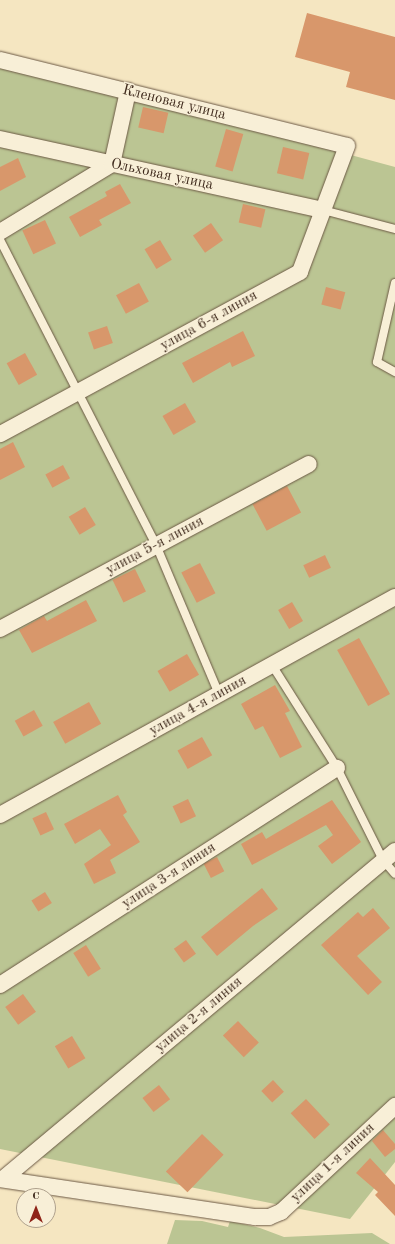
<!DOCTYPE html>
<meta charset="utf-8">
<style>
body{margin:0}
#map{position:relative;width:395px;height:1244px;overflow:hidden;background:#f5e6c1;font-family:"Old Standard TT",serif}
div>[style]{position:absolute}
.green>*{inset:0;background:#bbc593}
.building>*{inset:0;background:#d8976b;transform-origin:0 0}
.roads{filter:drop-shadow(0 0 1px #6c5945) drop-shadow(0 0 1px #6c5945)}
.lane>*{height:8px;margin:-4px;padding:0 4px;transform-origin:4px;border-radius:4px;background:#f8efd7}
.street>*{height:16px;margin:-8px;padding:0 8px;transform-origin:8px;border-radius:8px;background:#f8efd7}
span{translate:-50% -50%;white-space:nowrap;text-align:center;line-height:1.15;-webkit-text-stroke:3px #f8efd7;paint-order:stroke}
.street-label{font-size:15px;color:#3f2a1c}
.north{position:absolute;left:16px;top:1188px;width:40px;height:40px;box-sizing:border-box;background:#f8efd7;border:1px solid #aea08c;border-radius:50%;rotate:0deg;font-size:11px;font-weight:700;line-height:16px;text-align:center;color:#3f2a1c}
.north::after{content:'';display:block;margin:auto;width:14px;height:18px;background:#8f2418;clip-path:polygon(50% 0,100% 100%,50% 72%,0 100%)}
</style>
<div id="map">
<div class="green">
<div style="clip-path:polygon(0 60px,395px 167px,395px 1162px,350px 1219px,0 1149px)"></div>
<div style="clip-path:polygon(175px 1220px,202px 1221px,228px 1227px,230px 1221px,260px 1228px,284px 1237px,372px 1233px,390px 1244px,167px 1244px)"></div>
</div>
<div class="building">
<div style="clip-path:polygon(307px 13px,395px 37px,395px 100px,346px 87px,350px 72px,295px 57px)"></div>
<div style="left:143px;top:107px;width:26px;height:21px;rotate:13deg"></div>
<div style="left:226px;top:129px;width:18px;height:39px;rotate:16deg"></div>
<div style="left:283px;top:147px;width:27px;height:27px;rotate:13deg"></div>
<div style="clip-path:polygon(18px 158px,26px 177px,0 191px,0 167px)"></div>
<div style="clip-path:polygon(120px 184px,131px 203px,99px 220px,102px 225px,80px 237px,69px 217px,107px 196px,105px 192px)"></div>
<div style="left:243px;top:204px;width:23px;height:19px;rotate:13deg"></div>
<div style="left:45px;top:220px;width:26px;height:25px;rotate:65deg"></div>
<div style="left:211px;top:223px;width:21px;height:22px;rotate:55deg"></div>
<div style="left:160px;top:240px;width:23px;height:18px;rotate:59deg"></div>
<div style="left:139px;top:283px;width:21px;height:26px;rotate:62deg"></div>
<div style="left:326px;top:287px;width:20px;height:18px;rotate:15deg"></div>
<div style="left:107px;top:326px;width:18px;height:20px;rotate:71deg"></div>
<div style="clip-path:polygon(243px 331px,255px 356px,232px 367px,230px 362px,193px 383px,182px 363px)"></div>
<div style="left:25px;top:353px;width:25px;height:21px;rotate:61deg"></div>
<div style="left:185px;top:403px;width:22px;height:26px;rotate:60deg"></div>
<div style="clip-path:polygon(13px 442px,25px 467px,0 480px,0 449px)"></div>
<div style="left:63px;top:465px;width:15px;height:20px;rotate:62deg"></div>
<div style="left:287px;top:486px;width:30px;height:39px;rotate:62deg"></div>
<div style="left:85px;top:507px;width:21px;height:19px;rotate:59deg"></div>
<div style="left:325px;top:555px;width:14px;height:24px;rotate:65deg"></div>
<div style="left:200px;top:563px;width:34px;height:21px;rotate:63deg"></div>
<div style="left:135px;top:569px;width:25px;height:25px;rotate:64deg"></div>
<div style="clip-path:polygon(86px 600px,97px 621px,32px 653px,19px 630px,44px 616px,47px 621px)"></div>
<div style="left:292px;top:602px;width:22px;height:16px;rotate:60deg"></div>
<div style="left:359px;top:638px;width:64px;height:25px;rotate:61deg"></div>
<div style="left:187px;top:654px;width:24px;height:34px;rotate:60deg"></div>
<div style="clip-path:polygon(275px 685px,290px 711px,285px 713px,302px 747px,280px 758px,263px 726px,255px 730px,241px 704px)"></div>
<div style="left:89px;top:702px;width:25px;height:41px;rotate:61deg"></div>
<div style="left:34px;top:710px;width:18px;height:22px;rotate:61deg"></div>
<div style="left:202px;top:737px;width:21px;height:28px;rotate:61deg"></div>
<div style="clip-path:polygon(118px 795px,127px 812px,123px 815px,140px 842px,110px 860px,116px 873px,94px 884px,84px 864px,111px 845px,100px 829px,75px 844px,64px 824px)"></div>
<div style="left:188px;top:799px;width:19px;height:17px;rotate:65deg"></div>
<div style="clip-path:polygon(332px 800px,361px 842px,332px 864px,318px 846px,333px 835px,326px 825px,252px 865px,241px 844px,262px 832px,266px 839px)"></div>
<div style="left:46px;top:812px;width:19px;height:15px;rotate:65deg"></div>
<div style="left:217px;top:857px;width:16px;height:15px;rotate:63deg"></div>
<div style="clip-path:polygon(262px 888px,278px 909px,253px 926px,217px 956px,201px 937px)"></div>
<div style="left:45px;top:892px;width:13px;height:16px;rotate:58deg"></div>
<div style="clip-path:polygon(373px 908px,390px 928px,357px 956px,382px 982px,368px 995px,321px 945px,358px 912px,363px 917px)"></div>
<div style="left:186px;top:940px;width:17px;height:15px;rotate:54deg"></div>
<div style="left:86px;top:945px;width:28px;height:15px;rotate:58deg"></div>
<div style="left:23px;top:994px;width:22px;height:22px;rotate:54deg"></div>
<div style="left:238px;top:1021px;width:30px;height:21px;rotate:46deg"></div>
<div style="left:72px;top:1036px;width:26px;height:20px;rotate:59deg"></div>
<div style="left:273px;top:1080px;width:16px;height:16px;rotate:47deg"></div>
<div style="left:159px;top:1085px;width:18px;height:21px;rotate:52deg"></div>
<div style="left:306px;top:1099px;width:35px;height:21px;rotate:47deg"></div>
<div style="clip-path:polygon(383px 1130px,395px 1144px,395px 1149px,385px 1157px,372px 1141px)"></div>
<div style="left:202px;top:1134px;width:30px;height:52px;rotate:44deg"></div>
<div style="clip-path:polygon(370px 1158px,395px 1185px,395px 1216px,375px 1195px,378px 1192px,356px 1173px)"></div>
</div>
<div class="roads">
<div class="lane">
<div style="left:323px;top:210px;width:74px;rotate:14.8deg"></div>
<div style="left:0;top:240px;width:343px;rotate:62.9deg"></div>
<div style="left:156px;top:545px;width:162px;rotate:67.1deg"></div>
<div style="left:395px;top:283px;width:81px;rotate:102.8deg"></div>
<div style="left:377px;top:362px;width:21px;rotate:29deg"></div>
<div style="left:272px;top:665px;width:122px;rotate:57.7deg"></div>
<div style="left:337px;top:768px;width:103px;rotate:63.4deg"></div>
<div style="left:383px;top:860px;width:18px;rotate:49deg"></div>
</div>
<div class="street">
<div style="left:0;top:60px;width:357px;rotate:13.9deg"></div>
<div style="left:347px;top:146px;width:134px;rotate:110.5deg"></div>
<div style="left:300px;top:272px;width:341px;rotate:151.6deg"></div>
<div style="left:0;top:139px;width:331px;rotate:12.4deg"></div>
<div style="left:0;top:232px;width:131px;rotate:-31.3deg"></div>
<div style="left:112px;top:164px;width:75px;rotate:-77.6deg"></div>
<div style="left:0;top:629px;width:350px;rotate:-28.1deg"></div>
<div style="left:0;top:815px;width:451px;rotate:-28.9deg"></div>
<div style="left:0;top:985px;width:401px;rotate:-32.8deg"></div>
<div style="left:0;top:1179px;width:258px;rotate:8.5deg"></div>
<div style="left:255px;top:1217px;width:14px"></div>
<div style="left:269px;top:1217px;width:13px;rotate:-23deg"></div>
<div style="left:281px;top:1212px;width:156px;rotate:-42.9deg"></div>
<div style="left:3px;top:1179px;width:511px;rotate:-39.92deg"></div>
</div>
</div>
<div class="street-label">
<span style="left:174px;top:103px;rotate:14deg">Кленовая улица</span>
<span style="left:162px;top:175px;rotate:12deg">Ольховая улица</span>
<span style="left:209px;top:321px;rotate:-29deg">улица 6-я линия</span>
<span style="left:155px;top:546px;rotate:-28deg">улица 5-я линия</span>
<span style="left:198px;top:706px;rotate:-29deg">улица 4-я линия</span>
<span style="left:169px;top:876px;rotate:-33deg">улица 3-я линия</span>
<span style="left:199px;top:1015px;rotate:-40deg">улица 2-я линия</span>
<span style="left:333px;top:1163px;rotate:-43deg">улица 1-я линия</span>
</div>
<div class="north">С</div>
</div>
